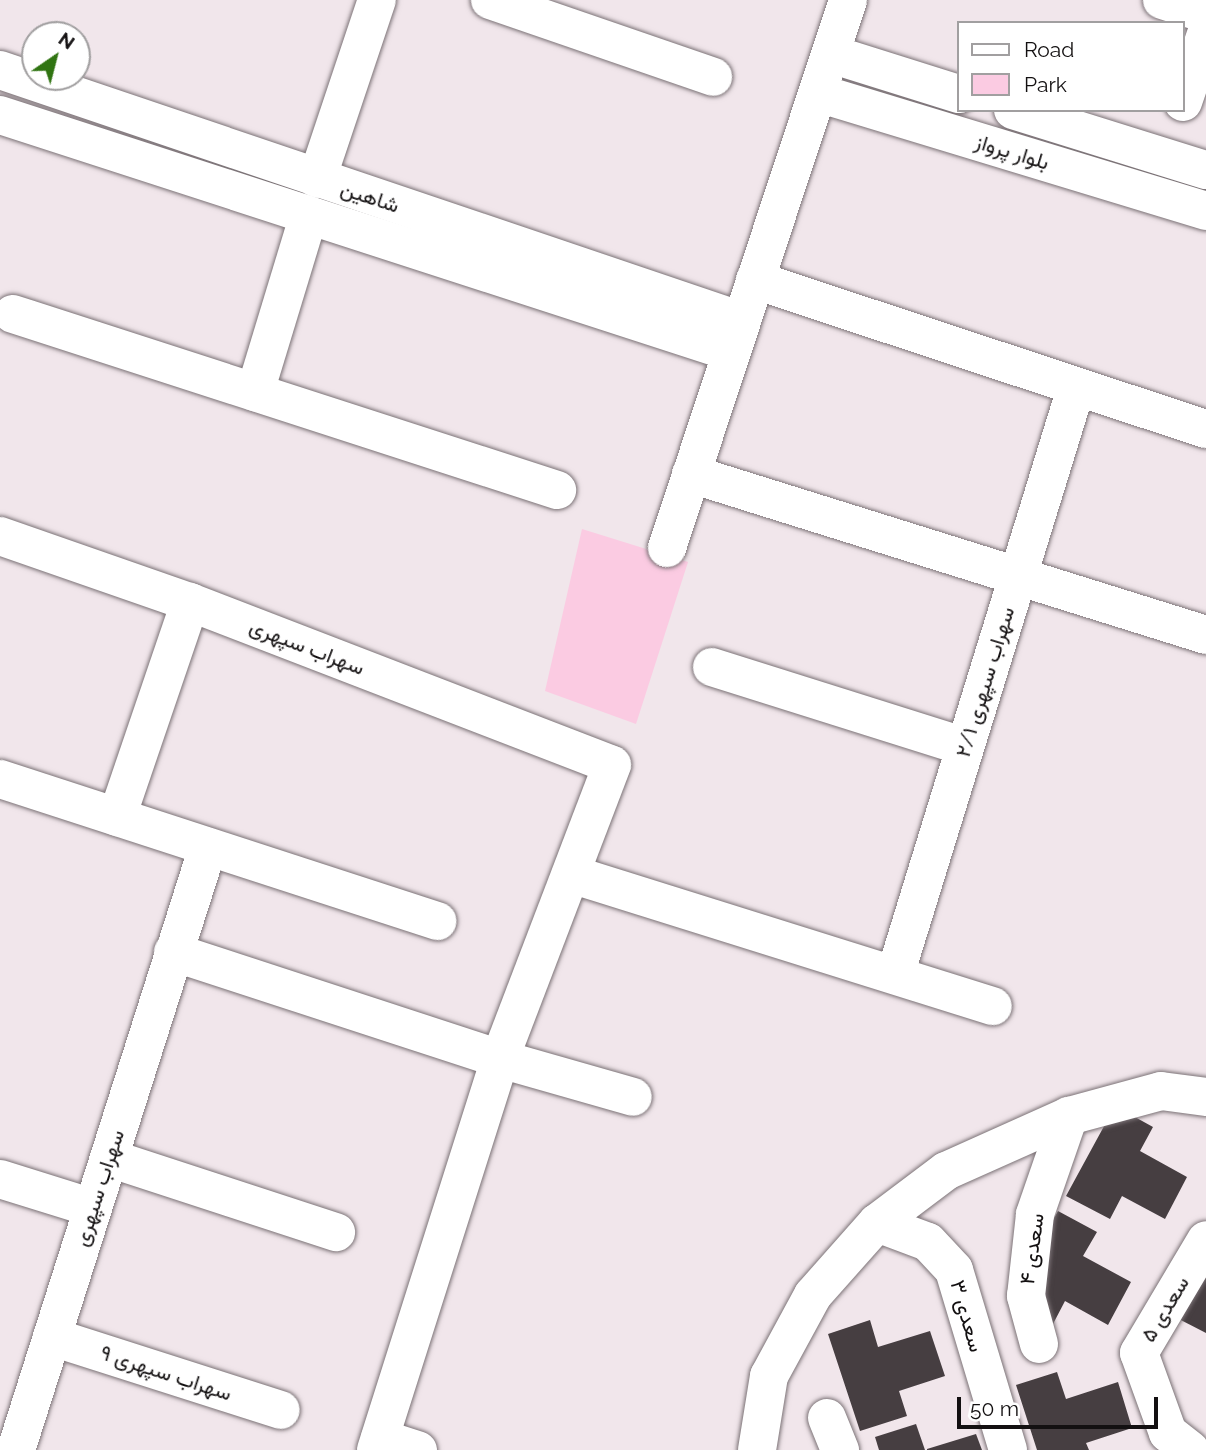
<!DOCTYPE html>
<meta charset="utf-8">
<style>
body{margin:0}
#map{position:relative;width:1206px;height:1450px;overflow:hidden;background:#f1e6eb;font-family:Raleway,Vazirmatn,sans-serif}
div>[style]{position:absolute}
.green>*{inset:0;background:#fbcbe2}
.building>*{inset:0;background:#463e41}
.roads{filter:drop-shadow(0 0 2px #7b7276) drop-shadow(0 0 2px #7b7276)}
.minor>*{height:38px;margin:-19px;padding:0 19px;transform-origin:19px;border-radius:19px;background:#fff}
span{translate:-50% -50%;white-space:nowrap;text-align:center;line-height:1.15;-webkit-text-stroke:7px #fff;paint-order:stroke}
.street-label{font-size:21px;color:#131011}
.legend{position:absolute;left:957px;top:21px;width:228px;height:91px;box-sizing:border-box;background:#fff;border:2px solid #a19fa0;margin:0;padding:9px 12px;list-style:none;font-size:21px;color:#131011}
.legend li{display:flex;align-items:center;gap:14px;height:35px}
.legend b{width:35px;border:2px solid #a19fa0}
.north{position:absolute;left:21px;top:21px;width:70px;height:70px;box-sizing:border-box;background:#fff;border:2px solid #a19fa0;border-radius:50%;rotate:35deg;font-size:19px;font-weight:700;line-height:28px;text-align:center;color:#131011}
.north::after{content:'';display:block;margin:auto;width:24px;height:32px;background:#307412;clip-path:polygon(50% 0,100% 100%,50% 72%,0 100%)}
.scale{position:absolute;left:957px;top:1397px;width:201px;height:32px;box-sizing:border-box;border:4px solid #131011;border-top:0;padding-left:9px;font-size:21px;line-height:24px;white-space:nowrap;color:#131011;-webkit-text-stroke:5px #fff;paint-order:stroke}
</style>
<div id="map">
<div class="green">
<div style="clip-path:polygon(582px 529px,688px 562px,636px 724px,545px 691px)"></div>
</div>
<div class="building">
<div style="clip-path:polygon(1115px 1106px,1153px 1127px,1140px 1151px,1187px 1177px,1165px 1219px,1122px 1196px,1110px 1219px,1066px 1196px)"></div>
<div style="clip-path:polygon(1058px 1211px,1097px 1232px,1083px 1256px,1131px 1282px,1108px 1325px,1065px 1301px,1053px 1324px,1009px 1301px)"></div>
<div style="clip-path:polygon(1206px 1256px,1206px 1333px,1173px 1316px)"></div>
<div style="clip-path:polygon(870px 1320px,878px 1347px,930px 1331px,945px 1376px,899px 1391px,907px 1416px,860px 1431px,828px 1334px)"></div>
<div style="clip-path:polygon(1057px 1372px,1066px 1399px,1118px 1382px,1132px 1428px,1086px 1443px,1089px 1450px,1037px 1450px,1016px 1385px)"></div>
<div style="clip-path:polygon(916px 1424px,925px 1450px,879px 1450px,875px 1437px)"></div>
<div style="clip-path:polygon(976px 1434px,982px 1450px,927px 1450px,927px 1449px)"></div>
</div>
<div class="roads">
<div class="minor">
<div style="left:490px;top:0;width:236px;rotate:19deg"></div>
<div style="left:1162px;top:0;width:46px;rotate:17.7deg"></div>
<div style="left:831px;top:54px;width:134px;rotate:17.4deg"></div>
<div style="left:0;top:70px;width:783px;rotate:18.69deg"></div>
<div style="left:818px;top:93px;width:406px;rotate:16.9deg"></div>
<div style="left:1183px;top:102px;width:72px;rotate:-71.3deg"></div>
<div style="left:1013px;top:110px;width:202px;rotate:17.3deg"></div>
<div style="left:0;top:115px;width:768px;rotate:17.96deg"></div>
<div style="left:317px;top:179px;width:189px;rotate:-71.5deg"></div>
<div style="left:755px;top:280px;width:475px;rotate:18.3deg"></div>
<div style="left:13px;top:314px;width:572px;rotate:17.93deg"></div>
<div style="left:255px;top:392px;width:182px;rotate:-73.1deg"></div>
<div style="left:691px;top:474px;width:540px;rotate:17.36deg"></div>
<div style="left:0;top:536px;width:201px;rotate:19.2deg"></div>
<div style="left:190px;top:602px;width:452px;rotate:21.1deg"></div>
<div style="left:612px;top:765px;width:315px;rotate:110.9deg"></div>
<div style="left:500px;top:1059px;width:410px;rotate:107.6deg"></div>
<div style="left:667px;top:548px;width:577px;rotate:-71.72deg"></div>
<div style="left:712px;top:667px;width:265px;rotate:17.5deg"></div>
<div style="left:0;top:779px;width:460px;rotate:18deg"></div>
<div style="left:117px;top:817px;width:227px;rotate:-71.2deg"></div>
<div style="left:571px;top:874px;width:442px;rotate:17.4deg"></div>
<div style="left:173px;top:952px;width:344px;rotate:18.1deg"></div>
<div style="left:500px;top:1059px;width:138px;rotate:15.9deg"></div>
<div style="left:895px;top:975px;width:614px;rotate:-72.86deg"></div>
<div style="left:109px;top:1158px;width:239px;rotate:18.1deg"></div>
<div style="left:0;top:1179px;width:97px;rotate:17.3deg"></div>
<div style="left:877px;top:1223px;width:54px;rotate:20.4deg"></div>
<div style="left:928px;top:1242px;width:38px;rotate:47deg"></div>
<div style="left:954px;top:1270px;width:188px;rotate:73.3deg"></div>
<div style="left:52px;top:1337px;width:240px;rotate:17.7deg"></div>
<div style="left:1039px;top:1344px;width:50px;rotate:-105.2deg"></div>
<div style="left:1026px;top:1296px;width:82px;rotate:-83.7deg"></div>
<div style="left:1035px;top:1214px;width:104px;rotate:-70.9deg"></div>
<div style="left:827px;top:1418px;width:35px;rotate:68deg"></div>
<div style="left:380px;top:1438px;width:40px;rotate:18deg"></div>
<div style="left:16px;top:1450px;width:633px;rotate:-72.34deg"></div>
<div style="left:757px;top:1450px;width:75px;rotate:-80.8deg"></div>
<div style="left:769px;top:1376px;width:92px;rotate:-61.5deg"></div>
<div style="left:813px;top:1295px;width:96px;rotate:-48.4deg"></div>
<div style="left:877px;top:1223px;width:86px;rotate:-37deg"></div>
<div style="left:946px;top:1171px;width:135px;rotate:-24.1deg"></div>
<div style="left:1069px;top:1116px;width:95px;rotate:-15.2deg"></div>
<div style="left:1161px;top:1091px;width:45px;rotate:7.6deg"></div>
<div style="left:1190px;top:1450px;width:28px;rotate:-142deg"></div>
<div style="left:1168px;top:1433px;width:85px;rotate:-109.9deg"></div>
<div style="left:1139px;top:1353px;width:131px;rotate:-59.3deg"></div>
</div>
</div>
<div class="street-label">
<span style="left:1012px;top:152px;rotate:17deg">بلوار پرواز</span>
<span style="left:370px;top:197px;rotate:18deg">شاهین</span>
<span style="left:307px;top:647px;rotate:21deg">سهراب سپهری</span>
<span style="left:985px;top:682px;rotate:-73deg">سهراب سپهری ۲/۱</span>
<span style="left:99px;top:1188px;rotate:-72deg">سهراب سپهری</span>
<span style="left:1032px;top:1249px;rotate:-82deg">سعدی ۴</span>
<span style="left:1165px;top:1309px;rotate:-59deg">سعدی ۵</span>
<span style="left:967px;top:1316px;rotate:74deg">سعدی ۳</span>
<span style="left:166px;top:1373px;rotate:18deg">سهراب سپهری ۹</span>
</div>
<ul class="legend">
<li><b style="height:9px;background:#fff"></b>Road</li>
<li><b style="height:19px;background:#fbcbe2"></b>Park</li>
</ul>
<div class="north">N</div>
<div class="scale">50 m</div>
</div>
